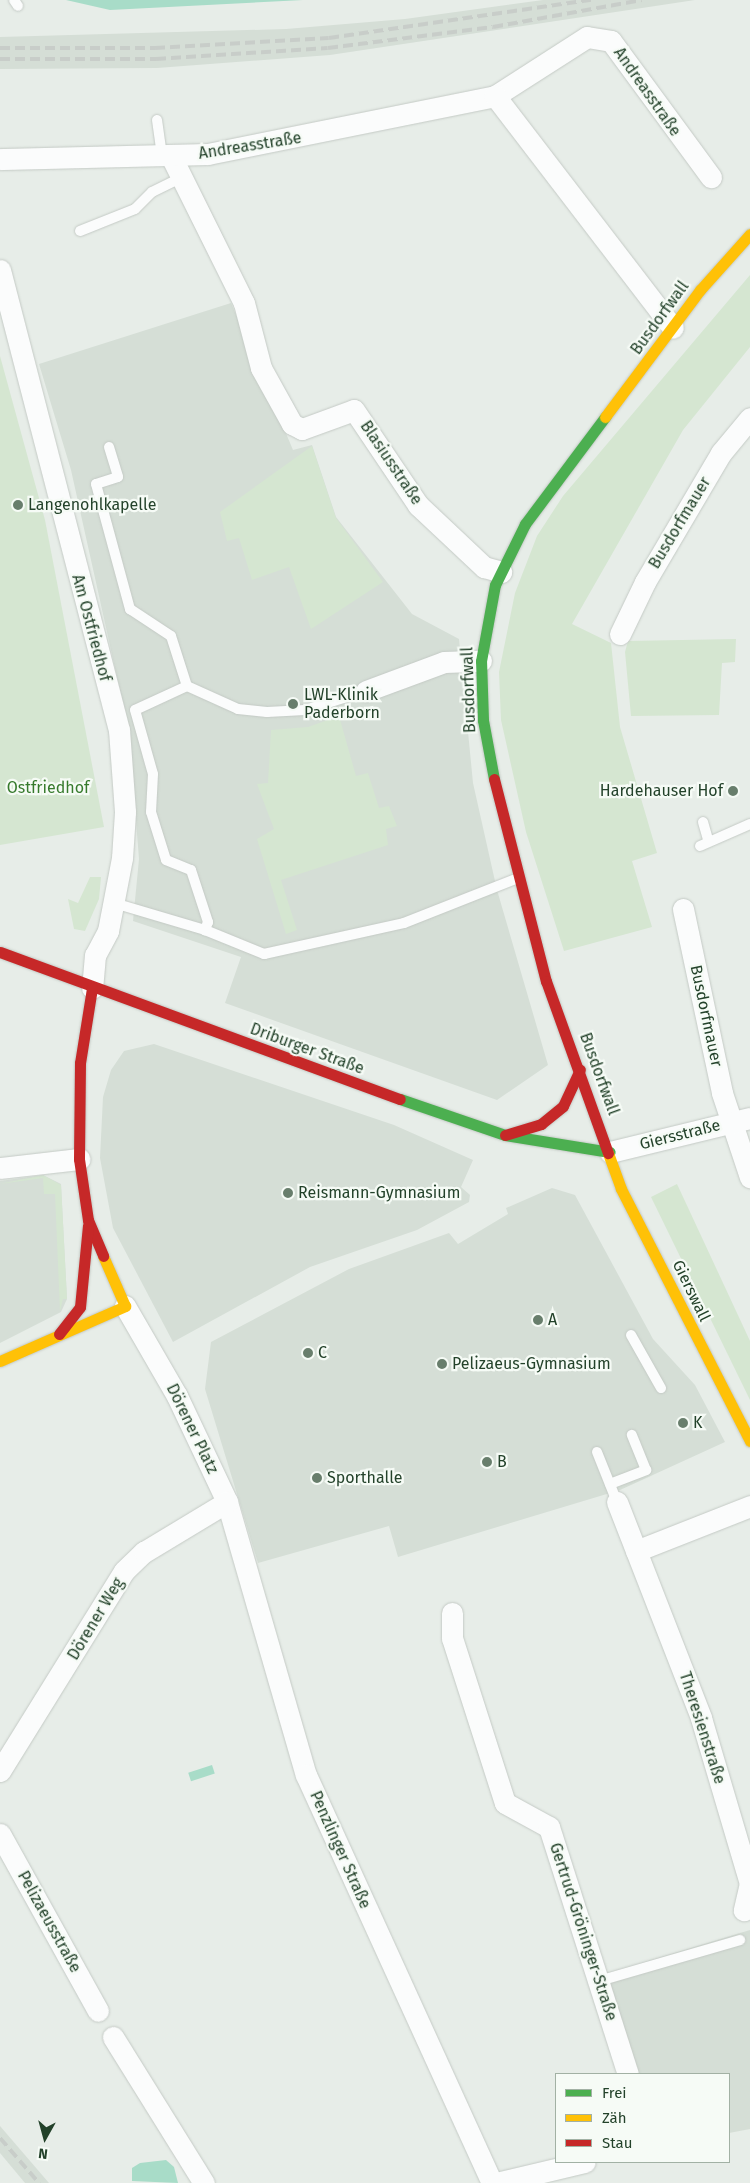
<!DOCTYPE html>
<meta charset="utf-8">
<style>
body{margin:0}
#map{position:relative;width:750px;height:2183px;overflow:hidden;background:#e7ede8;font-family:"Fira Sans",sans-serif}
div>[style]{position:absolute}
.built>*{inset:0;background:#d5ded6}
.green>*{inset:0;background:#d5e6d1}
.water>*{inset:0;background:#a8dcc8;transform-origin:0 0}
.roads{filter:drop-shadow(0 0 1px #c4cac5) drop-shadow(0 0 1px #c4cac5)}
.lane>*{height:10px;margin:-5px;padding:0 5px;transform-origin:5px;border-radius:5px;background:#fbfcfc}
.street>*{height:21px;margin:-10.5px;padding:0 10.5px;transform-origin:10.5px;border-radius:10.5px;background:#fbfcfc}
.fast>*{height:11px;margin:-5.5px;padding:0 5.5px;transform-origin:5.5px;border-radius:5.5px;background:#4caf50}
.slow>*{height:11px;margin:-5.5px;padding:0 5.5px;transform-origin:5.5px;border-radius:5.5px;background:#ffc107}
.jam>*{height:11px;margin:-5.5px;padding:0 5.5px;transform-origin:5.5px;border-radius:5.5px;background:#c62828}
.rail>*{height:4px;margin-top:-2px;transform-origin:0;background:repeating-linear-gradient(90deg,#c8cdc9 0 10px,transparent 0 15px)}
.dots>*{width:14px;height:14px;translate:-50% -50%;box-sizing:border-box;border:2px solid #f6fbf6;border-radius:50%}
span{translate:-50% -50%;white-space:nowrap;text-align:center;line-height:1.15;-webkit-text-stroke:4.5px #f6fbf6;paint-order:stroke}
.street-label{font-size:16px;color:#23422a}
.poi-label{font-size:16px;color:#23422a}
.left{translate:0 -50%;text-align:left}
.right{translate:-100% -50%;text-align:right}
.park-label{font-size:16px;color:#367a2c}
.legend{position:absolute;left:555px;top:2073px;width:175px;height:90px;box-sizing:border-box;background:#f6fbf6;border:1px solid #a2b1a4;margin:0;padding:6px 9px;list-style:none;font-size:15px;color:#23422a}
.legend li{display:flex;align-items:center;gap:10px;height:25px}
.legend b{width:25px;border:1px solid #a2b1a4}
.north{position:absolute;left:20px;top:2113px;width:50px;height:50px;-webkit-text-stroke:4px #f6fbf6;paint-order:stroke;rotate:187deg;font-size:14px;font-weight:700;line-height:20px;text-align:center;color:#23422a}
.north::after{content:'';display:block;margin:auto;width:18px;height:22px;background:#23422a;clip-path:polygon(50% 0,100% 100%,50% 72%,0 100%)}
</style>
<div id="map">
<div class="built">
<div style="clip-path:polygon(543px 0,695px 0,330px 55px,157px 68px,0 69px,0 37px,286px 29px,405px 19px)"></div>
<div style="clip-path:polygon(231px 303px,293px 450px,312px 445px,336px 517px,412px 614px,459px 639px,473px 783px,497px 890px,548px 1065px,497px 1100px,225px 1003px,241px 957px,133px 921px,139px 859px,129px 731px,71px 470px,39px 364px)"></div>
<div style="clip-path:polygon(154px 1044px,394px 1125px,473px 1160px,461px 1187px,470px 1195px,469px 1202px,417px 1230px,310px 1267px,173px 1342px,113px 1228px,100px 1158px,103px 1097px,111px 1070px,124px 1051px)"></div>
<div style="clip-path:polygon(43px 1175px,61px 1184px,67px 1299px,61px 1312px,0 1343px,0 1181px)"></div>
<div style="clip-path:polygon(552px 1188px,575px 1195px,653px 1339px,695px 1385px,725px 1442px,620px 1490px,398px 1557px,389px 1526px,258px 1563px,205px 1389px,211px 1342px,349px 1269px,449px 1233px,458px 1244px,508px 1214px,506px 1208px)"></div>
<div style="clip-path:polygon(750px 1930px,750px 2129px,729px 2133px,729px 2074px,620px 2074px,592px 1978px)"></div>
<div style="clip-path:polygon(0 2126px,49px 2183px,25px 2183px,0 2153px)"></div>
</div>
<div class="green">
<div style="clip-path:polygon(750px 275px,750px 347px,683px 430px,572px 624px,611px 643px,620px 727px,657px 853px,632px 861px,652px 927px,564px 951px,526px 832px,501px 720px,499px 672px,515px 593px,537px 536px,563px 496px)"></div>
<div style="clip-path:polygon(0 356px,45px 520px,104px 827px,0 845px)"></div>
<div style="clip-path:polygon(312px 446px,336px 518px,383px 582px,311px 629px,289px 567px,252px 580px,239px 538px,227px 541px,220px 512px)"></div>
<div style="clip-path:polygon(736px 639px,735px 662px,722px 663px,719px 715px,631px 716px,625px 652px,628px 641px)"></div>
<div style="clip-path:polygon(339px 716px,356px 776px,368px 773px,379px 808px,389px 806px,397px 826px,386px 829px,388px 845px,281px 880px,297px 930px,286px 934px,257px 839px,274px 829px,257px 784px,268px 783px,271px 730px,308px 727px)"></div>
<div style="clip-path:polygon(90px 877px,101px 877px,99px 899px,85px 931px,74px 929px,68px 899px,78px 903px)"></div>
<div style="clip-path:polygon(43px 1175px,61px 1185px,67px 1299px,63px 1299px,60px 1311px,55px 1194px,44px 1194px,43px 1178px,0 1184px)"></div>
<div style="clip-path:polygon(677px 1184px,750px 1341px,750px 1400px,651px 1197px)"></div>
</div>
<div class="water">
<div style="clip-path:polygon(66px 0,303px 0,110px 10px)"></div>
<div style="left:212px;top:1765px;width:9px;height:25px;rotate:72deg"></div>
<div style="clip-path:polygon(166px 2160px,174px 2167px,178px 2183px,132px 2181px,132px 2168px,140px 2163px)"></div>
</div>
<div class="roads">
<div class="lane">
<div style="left:14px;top:0;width:7px;rotate:56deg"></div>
<div style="left:157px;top:120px;width:36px;rotate:82deg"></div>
<div style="left:80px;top:231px;width:59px;rotate:-21.8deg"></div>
<div style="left:135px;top:209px;width:24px;rotate:-45deg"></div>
<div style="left:152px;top:192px;width:30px;rotate:-26deg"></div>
<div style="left:109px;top:447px;width:31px;rotate:73deg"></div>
<div style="left:118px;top:477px;width:23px;rotate:162deg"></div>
<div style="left:96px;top:484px;width:130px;rotate:74.8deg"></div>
<div style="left:130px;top:609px;width:49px;rotate:33.4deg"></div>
<div style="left:171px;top:636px;width:52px;rotate:72.3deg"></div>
<div style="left:187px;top:686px;width:57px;rotate:155.2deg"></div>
<div style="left:135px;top:710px;width:66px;rotate:74.3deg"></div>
<div style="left:153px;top:774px;width:38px;rotate:93deg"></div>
<div style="left:151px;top:812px;width:50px;rotate:72.6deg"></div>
<div style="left:166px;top:860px;width:27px;rotate:22deg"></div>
<div style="left:191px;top:870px;width:55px;rotate:71.9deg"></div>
<div style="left:208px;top:922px;width:9px;rotate:111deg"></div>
<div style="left:187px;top:686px;width:56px;rotate:24.3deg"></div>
<div style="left:238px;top:709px;width:29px;rotate:6deg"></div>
<div style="left:267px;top:712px;width:38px;rotate:-3deg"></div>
<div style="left:305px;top:710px;width:64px;rotate:-17.3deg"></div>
<div style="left:703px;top:822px;width:18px;rotate:74deg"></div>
<div style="left:700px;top:846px;width:55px;rotate:-23.7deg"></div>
<div style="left:114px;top:903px;width:95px;rotate:16.5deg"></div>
<div style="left:205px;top:930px;width:64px;rotate:22.1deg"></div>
<div style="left:264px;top:954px;width:143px;rotate:-12.5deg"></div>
<div style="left:404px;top:923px;width:123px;rotate:-21.5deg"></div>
<div style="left:631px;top:1335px;width:61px;rotate:60.5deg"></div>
<div style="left:597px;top:1452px;width:54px;rotate:68.2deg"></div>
<div style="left:610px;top:1484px;width:39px;rotate:-21deg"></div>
<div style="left:646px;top:1470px;width:38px;rotate:-112deg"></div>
<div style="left:599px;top:1981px;width:147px;rotate:-16.2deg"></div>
</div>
<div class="street">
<div style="left:495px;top:96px;width:109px;rotate:-32.7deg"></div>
<div style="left:587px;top:37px;width:24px;rotate:9deg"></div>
<div style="left:611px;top:41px;width:169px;rotate:53.7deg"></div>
<div style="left:171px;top:156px;width:164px;rotate:63.6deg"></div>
<div style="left:244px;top:303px;width:67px;rotate:75.3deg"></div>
<div style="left:261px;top:368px;width:64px;rotate:61deg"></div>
<div style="left:292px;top:424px;width:11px;rotate:27deg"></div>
<div style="left:302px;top:429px;width:55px;rotate:-20.1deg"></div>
<div style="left:354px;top:410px;width:115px;rotate:56deg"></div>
<div style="left:418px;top:505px;width:91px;rotate:43.2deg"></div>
<div style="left:484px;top:567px;width:18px;rotate:16deg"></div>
<div style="left:0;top:159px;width:208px;rotate:-1.4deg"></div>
<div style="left:208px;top:154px;width:293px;rotate:-11.4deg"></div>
<div style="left:495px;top:96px;width:292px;rotate:52.5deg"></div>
<div style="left:0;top:270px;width:475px;rotate:75.5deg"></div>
<div style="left:119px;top:730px;width:82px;rotate:85.8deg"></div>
<div style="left:125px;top:812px;width:46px;rotate:93.7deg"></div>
<div style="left:122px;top:858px;width:74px;rotate:100.9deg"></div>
<div style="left:108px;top:931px;width:27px;rotate:118deg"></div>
<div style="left:95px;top:955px;width:33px;rotate:95deg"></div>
<div style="left:620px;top:634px;width:58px;rotate:-64.3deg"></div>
<div style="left:645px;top:582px;width:150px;rotate:-59.5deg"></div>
<div style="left:721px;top:453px;width:45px;rotate:-50.4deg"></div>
<div style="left:366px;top:691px;width:83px;rotate:-20.4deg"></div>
<div style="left:444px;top:662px;width:37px;rotate:-2deg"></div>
<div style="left:683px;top:909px;width:188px;rotate:78deg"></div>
<div style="left:722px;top:1093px;width:89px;rotate:71.6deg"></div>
<div style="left:610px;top:1152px;width:144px;rotate:-13.7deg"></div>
<div style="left:0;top:1168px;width:80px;rotate:-6.5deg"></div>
<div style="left:125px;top:1306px;width:104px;rotate:60deg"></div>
<div style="left:177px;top:1396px;width:117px;rotate:64.7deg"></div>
<div style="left:227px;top:1502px;width:284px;rotate:73.9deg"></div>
<div style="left:306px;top:1775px;width:448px;rotate:65.5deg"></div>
<div style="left:617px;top:1502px;width:232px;rotate:68.7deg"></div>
<div style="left:701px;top:1718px;width:172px;rotate:73.5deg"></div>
<div style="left:750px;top:1883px;width:28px;rotate:103deg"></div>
<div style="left:636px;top:1551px;width:123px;rotate:-21.5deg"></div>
<div style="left:452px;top:1613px;width:25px;rotate:90deg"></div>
<div style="left:452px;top:1638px;width:173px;rotate:72.2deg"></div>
<div style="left:505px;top:1803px;width:50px;rotate:28.6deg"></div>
<div style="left:549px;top:1827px;width:259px;rotate:72.3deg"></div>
<div style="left:0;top:1771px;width:235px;rotate:-58.2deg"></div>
<div style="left:124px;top:1571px;width:28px;rotate:-44deg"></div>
<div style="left:144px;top:1552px;width:97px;rotate:-31.1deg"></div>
<div style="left:0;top:1834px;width:202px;rotate:61deg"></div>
<div style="left:113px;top:2037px;width:172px;rotate:58.1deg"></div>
<div style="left:496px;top:2183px;width:91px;rotate:-13.3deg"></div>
</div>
<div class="fast">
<div style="left:494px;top:779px;width:60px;rotate:-100.6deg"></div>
<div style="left:483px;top:720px;width:59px;rotate:-91.9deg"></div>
<div style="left:481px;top:661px;width:77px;rotate:-79.6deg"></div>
<div style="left:495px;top:585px;width:68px;rotate:-63.8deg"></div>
<div style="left:525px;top:524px;width:134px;rotate:-53.2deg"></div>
<div style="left:400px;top:1099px;width:111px;rotate:18.9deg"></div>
<div style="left:505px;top:1135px;width:106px;rotate:9.2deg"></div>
</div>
<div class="slow">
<div style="left:605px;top:417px;width:159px;rotate:-53.2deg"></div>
<div style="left:700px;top:290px;width:75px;rotate:-48.2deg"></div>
<div style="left:608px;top:1153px;width:38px;rotate:70deg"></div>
<div style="left:621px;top:1189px;width:283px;rotate:62.9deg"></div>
<div style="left:0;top:1361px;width:137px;rotate:-23.7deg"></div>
<div style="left:125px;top:1306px;width:55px;rotate:-113.7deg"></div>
</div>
<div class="jam">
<div style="left:494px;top:779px;width:209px;rotate:75.6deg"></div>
<div style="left:546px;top:981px;width:183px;rotate:70.2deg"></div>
<div style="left:0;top:952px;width:426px;rotate:20.2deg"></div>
<div style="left:92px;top:988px;width:76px;rotate:99.1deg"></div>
<div style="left:80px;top:1063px;width:96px;rotate:90.6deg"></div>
<div style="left:79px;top:1159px;width:62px;rotate:81.6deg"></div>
<div style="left:88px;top:1220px;width:39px;rotate:67deg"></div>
<div style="left:505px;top:1135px;width:38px;rotate:-17deg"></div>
<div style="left:541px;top:1124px;width:28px;rotate:-39deg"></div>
<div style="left:563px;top:1106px;width:40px;rotate:-65deg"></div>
<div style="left:59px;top:1334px;width:34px;rotate:-52deg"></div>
<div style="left:80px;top:1307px;width:82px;rotate:-84.4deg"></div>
</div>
</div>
<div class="rail">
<div style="left:0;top:48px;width:155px"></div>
<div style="left:155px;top:48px;width:174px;rotate:-3.3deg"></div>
<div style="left:329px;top:38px;width:265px;rotate:-8.3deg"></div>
<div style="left:0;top:59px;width:156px"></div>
<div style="left:156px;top:59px;width:172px;rotate:-3.7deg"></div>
<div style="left:328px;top:48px;width:166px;rotate:-7.3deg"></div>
<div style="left:493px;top:27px;width:151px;rotate:-10.3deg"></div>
<div style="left:0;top:2138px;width:60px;rotate:49.1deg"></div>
</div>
<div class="dots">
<div style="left:18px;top:505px;background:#687e6c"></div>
<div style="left:293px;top:704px;background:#687e6c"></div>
<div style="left:733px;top:791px;background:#687e6c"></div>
<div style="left:288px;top:1193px;background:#687e6c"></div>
<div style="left:538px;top:1320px;background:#687e6c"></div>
<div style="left:308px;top:1353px;background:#687e6c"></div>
<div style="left:442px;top:1364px;background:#687e6c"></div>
<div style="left:683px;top:1423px;background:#687e6c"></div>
<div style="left:487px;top:1462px;background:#687e6c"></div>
<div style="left:317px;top:1478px;background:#687e6c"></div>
</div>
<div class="street-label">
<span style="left:647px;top:92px;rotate:55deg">Andreasstraße</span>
<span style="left:250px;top:146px;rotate:-9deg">Andreasstraße</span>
<span style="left:660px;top:318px;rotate:-54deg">Busdorfwall</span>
<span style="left:391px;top:463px;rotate:56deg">Blasiusstraße</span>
<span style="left:680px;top:523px;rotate:-59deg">Busdorfmauer</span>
<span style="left:91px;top:628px;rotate:75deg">Am Ostfriedhof</span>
<span style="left:469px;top:690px;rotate:-92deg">Busdorfwall</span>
<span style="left:706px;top:1016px;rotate:78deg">Busdorfmauer</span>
<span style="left:307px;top:1049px;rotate:20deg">Driburger Straße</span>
<span style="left:599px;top:1074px;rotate:70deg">Busdorfwall</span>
<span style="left:680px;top:1135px;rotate:-14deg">Giersstraße</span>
<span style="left:691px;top:1291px;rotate:64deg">Gierswall</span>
<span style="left:192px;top:1429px;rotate:64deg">Dörener Platz</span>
<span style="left:96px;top:1619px;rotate:-59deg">Dörener Weg</span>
<span style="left:702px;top:1728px;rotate:72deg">Theresienstraße</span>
<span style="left:340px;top:1850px;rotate:66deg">Penzlinger Straße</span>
<span style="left:49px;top:1922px;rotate:61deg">Pelizaeusstraße</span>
<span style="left:583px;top:1932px;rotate:72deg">Gertrud-Gröninger-Straße</span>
</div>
<div class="poi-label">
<span class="left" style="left:28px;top:505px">Langenohlkapelle</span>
<span class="left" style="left:304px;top:704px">LWL-Klinik<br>Paderborn</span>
<span class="right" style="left:723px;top:791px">Hardehauser Hof</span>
<span class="left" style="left:298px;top:1193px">Reismann-Gymnasium</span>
<span class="left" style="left:548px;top:1320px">A</span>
<span class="left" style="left:318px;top:1353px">C</span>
<span class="left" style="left:452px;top:1364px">Pelizaeus-Gymnasium</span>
<span class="left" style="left:693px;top:1423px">K</span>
<span class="left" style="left:497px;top:1462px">B</span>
<span class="left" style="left:327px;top:1478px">Sporthalle</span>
</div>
<div class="park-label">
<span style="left:48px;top:788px">Ostfriedhof</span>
</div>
<ul class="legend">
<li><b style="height:6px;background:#4caf50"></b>Frei</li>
<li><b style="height:6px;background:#ffc107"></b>Zäh</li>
<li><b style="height:6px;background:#c62828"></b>Stau</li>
</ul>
<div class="north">N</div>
</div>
